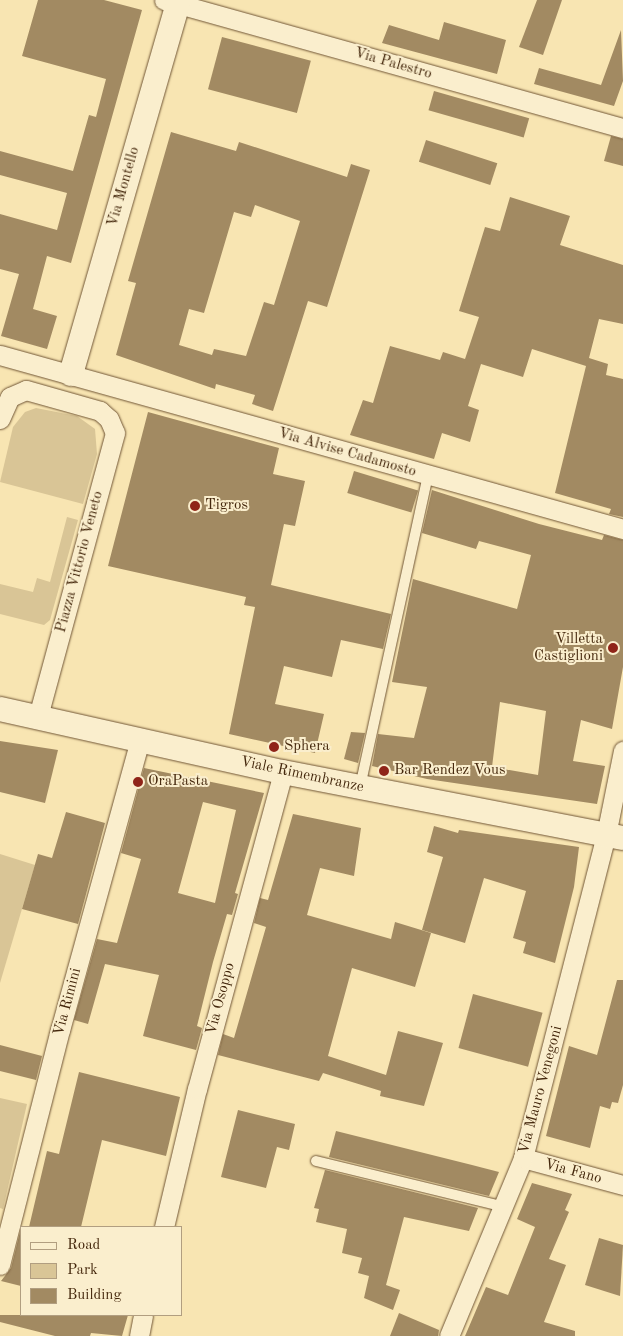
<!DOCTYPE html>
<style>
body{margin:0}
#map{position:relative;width:623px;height:1336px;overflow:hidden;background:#f8e5b2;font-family:"Old Standard TT",serif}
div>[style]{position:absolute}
.green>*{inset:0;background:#d9c596}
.building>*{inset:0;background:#a28a62;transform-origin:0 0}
.roads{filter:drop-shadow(0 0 1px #715636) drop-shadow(0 0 1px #715636)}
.service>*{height:10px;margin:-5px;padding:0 5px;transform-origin:5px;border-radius:5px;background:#faeecd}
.minor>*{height:19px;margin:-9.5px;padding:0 9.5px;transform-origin:9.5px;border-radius:9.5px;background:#faeecd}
.tertiary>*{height:24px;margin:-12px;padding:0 12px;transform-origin:12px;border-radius:12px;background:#faeecd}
.dots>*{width:14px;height:14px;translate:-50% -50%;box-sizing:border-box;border:2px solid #faeecd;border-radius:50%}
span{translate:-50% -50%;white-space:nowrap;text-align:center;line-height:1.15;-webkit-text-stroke:4px #faeecd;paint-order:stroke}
.street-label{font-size:15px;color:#44270c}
.poi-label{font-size:15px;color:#44270c}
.left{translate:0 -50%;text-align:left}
.right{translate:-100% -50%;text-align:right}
.legend{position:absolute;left:20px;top:1226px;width:162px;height:90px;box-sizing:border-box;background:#faeecd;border:1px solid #b19e80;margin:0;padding:6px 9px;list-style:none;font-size:15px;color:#44270c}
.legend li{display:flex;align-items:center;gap:10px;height:25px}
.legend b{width:25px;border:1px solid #b19e80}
</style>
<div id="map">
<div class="green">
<div style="clip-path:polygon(36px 408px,77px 416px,95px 429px,97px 454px,83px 504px,0 482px,13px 427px,25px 412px)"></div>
<div style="clip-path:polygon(67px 517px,78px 520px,50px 620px,44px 625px,0 614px,0 584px,33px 592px,37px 578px,50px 582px)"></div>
<div style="clip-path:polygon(0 854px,35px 865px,0 983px)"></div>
<div style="clip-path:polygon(0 1098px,27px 1104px,3px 1209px,0 1208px)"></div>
</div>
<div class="building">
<div style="clip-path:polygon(38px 0,104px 0,142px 10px,71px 263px,47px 256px,33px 309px,57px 316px,47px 349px,1px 336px,19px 274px,0 269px,0 214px,57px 230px,67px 193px,0 175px,0 151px,73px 171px,89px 115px,96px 117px,106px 79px,22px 56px)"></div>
<div style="clip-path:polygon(537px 0,562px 0,543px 55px,519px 47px)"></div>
<div style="clip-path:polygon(444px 22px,506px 40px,497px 74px,382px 43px,389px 25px,439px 40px)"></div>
<div style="clip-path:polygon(621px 30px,623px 81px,614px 106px,534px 84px,539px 68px,601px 85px)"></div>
<div style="left:222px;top:37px;width:92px;height:54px;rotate:15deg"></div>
<div style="left:434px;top:91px;width:99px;height:20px;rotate:16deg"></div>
<div style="clip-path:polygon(evenodd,171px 132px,236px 151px,239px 142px,347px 177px,351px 164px,370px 170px,327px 307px,308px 301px,273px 411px,252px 404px,255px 395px,216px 384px,215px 389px,116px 355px,136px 283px,128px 281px,171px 132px,255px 205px,300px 221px,274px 305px,264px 302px,246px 356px,214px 349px,212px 355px,179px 345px,189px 309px,204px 313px,234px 212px,251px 217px,255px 205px)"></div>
<div style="clip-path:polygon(611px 136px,623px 139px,623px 166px,604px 161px)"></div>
<div style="left:426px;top:140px;width:75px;height:23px;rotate:18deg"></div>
<div style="clip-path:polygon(510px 197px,570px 216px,560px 245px,623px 265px,623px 324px,599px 319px,589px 358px,608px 364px,606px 375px,623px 379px,623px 517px,609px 514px,611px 509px,555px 493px,586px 366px,532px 349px,523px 377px,481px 364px,468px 406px,479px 410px,470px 442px,442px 433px,434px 459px,350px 435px,363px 400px,373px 403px,390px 346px,440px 360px,443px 352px,465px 359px,479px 317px,459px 311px,485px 227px,500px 231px)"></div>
<div style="clip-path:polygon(148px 412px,279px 448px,273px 474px,305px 481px,295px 526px,284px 524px,271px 585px,391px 614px,383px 649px,341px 640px,332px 677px,284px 666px,275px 704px,324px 714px,315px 753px,229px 734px,255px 607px,244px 605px,246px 597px,108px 566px)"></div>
<div style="left:354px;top:471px;width:67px;height:23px;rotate:17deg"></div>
<div style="clip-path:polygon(evenodd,432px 490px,539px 524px,602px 540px,604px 535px,623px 540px,623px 667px,612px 729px,581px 720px,573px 761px,605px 766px,597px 804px,427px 779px,372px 766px,378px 734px,414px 738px,427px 687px,392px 682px,413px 579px,517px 609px,531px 555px,479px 541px,476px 549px,422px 533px,432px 490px,500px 702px,546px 711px,538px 775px,492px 767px,500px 702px)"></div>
<div style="clip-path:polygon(351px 732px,365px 733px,358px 763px,344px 759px)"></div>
<div style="clip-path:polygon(0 741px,58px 750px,45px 803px,0 792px)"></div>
<div style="clip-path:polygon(evenodd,144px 768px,264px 793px,235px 893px,238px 894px,232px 915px,227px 914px,213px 962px,197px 1026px,202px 1028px,196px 1050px,143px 1036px,159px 975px,105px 964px,88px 1024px,74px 1020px,97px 939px,117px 943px,141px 859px,121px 853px,144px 768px,203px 802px,236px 810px,215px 903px,178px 893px,203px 802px)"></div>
<div style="clip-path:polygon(66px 812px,105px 823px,78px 924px,22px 909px,38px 854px,52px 858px)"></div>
<div style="clip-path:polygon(293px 814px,361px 828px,354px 876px,320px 868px,307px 915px,391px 939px,395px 922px,431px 933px,415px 987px,352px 968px,328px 1056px,386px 1075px,398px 1031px,443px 1043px,424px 1106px,380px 1096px,381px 1091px,323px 1073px,319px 1081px,218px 1055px,223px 1034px,234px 1038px,266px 927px,254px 923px,260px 898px,268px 900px)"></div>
<div style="clip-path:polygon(434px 826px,458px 833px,459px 830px,579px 847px,574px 887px,555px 963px,523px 953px,526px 942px,513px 938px,526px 891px,484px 878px,465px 943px,422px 930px,443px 857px,427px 852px)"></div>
<div style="clip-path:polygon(617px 980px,623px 980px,623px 1085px,618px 1103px,612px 1102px,610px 1109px,600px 1106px,590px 1148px,546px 1136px,569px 1046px,597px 1055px)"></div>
<div style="left:473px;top:994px;width:72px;height:56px;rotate:15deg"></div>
<div style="clip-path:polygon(0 1045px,42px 1056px,36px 1080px,0 1071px)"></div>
<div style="clip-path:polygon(79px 1072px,180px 1097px,166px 1156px,102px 1140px,81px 1227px,29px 1227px,47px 1151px,59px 1154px)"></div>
<div style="clip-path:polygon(238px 1110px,295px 1124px,289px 1150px,277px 1147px,266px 1188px,221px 1177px)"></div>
<div style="clip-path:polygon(336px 1131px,472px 1165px,499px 1172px,489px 1196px,329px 1157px)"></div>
<div style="clip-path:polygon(325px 1170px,478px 1208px,469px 1231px,404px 1217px,386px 1285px,400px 1290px,393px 1310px,364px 1298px,369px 1276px,358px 1273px,362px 1258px,342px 1253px,347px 1229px,316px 1222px,319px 1209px,314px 1208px)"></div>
<div style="clip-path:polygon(532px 1183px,572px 1194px,565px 1210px,569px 1212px,549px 1259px,566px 1265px,544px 1322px,575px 1331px,575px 1336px,465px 1336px,486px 1287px,508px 1295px,535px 1227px,517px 1219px)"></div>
<div style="clip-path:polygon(21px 1228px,21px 1286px,1px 1281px,11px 1268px)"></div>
<div style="clip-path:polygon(599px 1238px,623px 1245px,620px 1296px,585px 1285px)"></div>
<div style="clip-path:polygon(399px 1313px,439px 1330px,438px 1336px,390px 1336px)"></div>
<div style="clip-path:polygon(0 1315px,128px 1315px,122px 1336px,91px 1333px,90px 1336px,55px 1336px,0 1322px)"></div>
</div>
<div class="roads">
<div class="service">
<div style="left:360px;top:787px;width:319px;rotate:-77.7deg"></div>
<div style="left:316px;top:1161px;width:194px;rotate:13.7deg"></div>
</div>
<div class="minor">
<div style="left:164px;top:0;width:477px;rotate:15.6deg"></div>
<div style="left:0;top:355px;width:647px;rotate:15.6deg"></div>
<div style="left:0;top:419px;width:24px;rotate:-66deg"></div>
<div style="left:10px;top:397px;width:17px;rotate:-24deg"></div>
<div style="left:26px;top:390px;width:77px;rotate:15.8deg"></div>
<div style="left:100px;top:411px;width:12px;rotate:42deg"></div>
<div style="left:109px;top:419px;width:15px;rotate:67deg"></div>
<div style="left:115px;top:433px;width:294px;rotate:105.2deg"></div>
<div style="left:523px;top:1158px;width:104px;rotate:15.1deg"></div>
<div style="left:164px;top:1227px;width:142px;rotate:-76.6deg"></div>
<div style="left:197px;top:1089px;width:328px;rotate:-74.8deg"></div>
<div style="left:0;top:1265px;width:243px;rotate:-75.7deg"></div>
<div style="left:60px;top:1030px;width:301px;rotate:-74.6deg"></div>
<div style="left:139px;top:1336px;width:21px;rotate:-79deg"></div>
<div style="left:449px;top:1336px;width:193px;rotate:-67.4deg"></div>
<div style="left:523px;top:1158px;width:333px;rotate:-75.6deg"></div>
<div style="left:606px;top:835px;width:86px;rotate:-78.6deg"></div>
</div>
<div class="tertiary">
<div style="left:71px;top:374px;width:389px;rotate:-73.9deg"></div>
<div style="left:0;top:709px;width:290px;rotate:12.6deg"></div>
<div style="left:283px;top:772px;width:346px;rotate:11deg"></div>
</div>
</div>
<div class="dots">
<div style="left:195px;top:506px;background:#8f2418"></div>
<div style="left:613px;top:648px;background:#8f2418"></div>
<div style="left:274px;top:747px;background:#8f2418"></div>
<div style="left:384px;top:771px;background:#8f2418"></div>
<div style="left:138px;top:782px;background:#8f2418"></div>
</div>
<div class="street-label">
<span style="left:393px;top:64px;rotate:16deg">Via Palestro</span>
<span style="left:124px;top:187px;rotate:-74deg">Via Montello</span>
<span style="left:347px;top:453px;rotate:16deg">Via Alvise Cadamosto</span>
<span style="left:80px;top:562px;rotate:-75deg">Piazza Vittorio Veneto</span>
<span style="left:302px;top:775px;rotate:12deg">Viale Rimembranze</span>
<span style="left:221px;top:999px;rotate:-75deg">Via Osoppo</span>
<span style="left:68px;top:1002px;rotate:-75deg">Via Rimini</span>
<span style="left:541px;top:1090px;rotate:-75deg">Via Mauro Venegoni</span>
<span style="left:573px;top:1172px;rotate:15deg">Via Fano</span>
</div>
<div class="poi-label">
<span class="left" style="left:205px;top:506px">Tigros</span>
<span class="right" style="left:603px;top:648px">Villetta<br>Castiglioni</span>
<span class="left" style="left:284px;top:747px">Sphera</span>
<span class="left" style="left:394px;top:771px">Bar Rendez Vous</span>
<span class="left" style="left:148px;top:782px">OraPasta</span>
</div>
<ul class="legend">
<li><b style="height:6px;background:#faeecd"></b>Road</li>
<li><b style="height:14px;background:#d9c596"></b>Park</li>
<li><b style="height:14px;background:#a28a62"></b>Building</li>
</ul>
</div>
